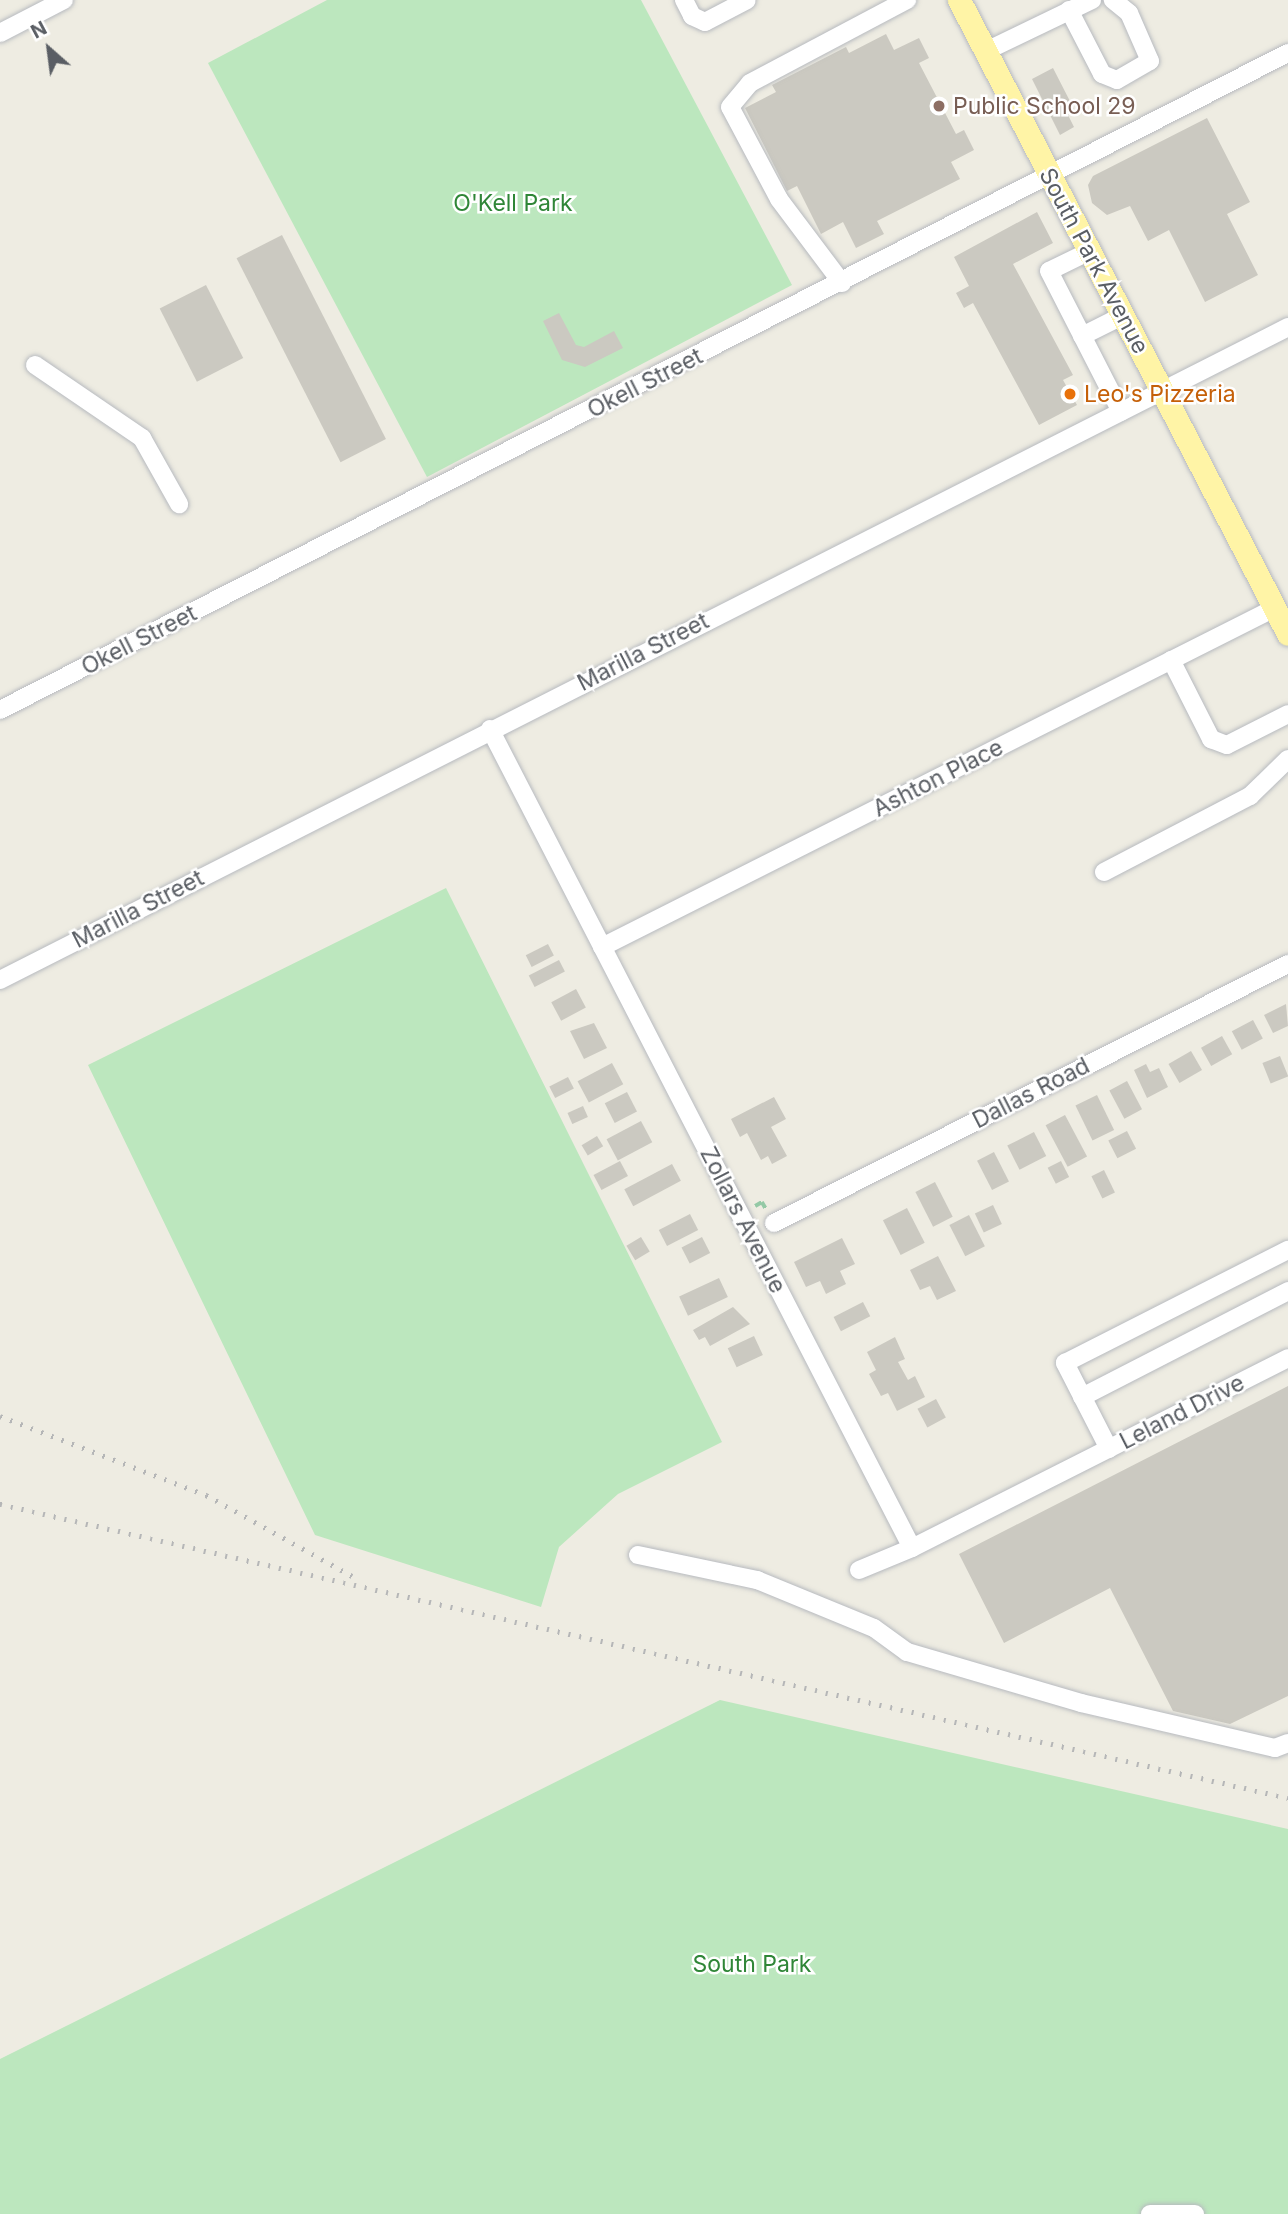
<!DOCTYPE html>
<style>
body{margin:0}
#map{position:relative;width:1288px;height:2214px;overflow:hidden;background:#eeece2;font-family:Inter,sans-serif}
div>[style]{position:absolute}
.green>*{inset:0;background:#bce7be}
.building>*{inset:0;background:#cbc9c1;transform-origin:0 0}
.path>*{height:3.5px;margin-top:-1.75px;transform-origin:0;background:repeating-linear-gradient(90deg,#94c9a6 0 7px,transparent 0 10.5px)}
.roads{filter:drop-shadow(0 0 2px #b7babf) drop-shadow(0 0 2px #b7babf)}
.minor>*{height:18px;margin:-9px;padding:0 9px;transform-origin:9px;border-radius:9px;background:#fff}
.major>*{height:23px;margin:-11.5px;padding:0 11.5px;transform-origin:11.5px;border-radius:11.5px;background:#fff4a6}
.rail>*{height:5px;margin-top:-2.5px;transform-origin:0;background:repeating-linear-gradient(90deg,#b5b6b7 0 2px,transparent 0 11px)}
.dots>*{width:19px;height:19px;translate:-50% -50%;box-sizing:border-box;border:4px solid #fff;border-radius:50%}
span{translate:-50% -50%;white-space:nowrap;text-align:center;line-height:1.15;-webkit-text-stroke:5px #fff;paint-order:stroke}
.education-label{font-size:23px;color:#785e54}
.left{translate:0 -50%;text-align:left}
.park-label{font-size:23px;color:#2f8637}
.street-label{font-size:23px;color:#5a5e64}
.food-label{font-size:23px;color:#c56008}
.north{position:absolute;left:14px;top:14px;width:70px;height:70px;-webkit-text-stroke:5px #fff;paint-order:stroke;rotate:332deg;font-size:19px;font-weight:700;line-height:28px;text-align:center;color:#5a5e64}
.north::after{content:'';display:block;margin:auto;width:24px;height:32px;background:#5a5e64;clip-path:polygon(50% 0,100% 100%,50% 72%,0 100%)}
</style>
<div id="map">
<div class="green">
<div style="clip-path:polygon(327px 0,641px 0,792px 285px,427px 477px,208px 63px)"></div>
<div style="clip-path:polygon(446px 888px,722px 1442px,618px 1494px,559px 1547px,541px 1607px,315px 1535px,88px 1065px)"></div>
<div style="clip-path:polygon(720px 1700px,1288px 1829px,1288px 2214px,0 2214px,0 2059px)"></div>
</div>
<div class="building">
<div style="clip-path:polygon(886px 34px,894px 50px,919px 38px,929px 58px,919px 63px,956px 134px,964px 130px,974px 150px,951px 162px,960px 179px,877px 221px,884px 234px,856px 248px,843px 222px,821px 234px,797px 186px,787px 191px,745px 108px,776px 92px,772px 85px,846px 47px,849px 53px)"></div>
<div style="clip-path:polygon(1053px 68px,1075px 111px,1068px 115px,1074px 127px,1060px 135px,1032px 79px)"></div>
<div style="clip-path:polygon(1207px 118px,1250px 202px,1227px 214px,1258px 275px,1205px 302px,1169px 230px,1148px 241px,1130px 206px,1107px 215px,1092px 203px,1088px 185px,1093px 176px)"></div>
<div style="clip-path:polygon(1037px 212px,1053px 243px,1013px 264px,1073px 375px,1063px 380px,1077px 405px,1039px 425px,973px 303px,964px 308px,956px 293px,969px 286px,954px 257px)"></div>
<div style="left:282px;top:235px;width:229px;height:51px;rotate:63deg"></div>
<div style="left:206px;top:285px;width:82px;height:52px;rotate:63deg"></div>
<div style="clip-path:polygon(559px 313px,576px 345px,584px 347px,614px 331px,623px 348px,585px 367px,562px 360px,543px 321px)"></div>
<div style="left:548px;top:944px;width:13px;height:25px;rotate:63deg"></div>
<div style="left:559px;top:960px;width:13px;height:34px;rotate:63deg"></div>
<div style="left:576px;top:989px;width:21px;height:28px;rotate:62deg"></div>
<div style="clip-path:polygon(1286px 1004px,1288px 1026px,1273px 1033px,1264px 1015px)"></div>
<div style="left:1253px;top:1020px;width:21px;height:24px;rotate:62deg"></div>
<div style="clip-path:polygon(594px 1023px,607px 1048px,584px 1059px,570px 1031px)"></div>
<div style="left:1222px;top:1036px;width:21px;height:24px;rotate:61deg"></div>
<div style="left:1191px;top:1051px;width:22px;height:26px;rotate:60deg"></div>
<div style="left:1280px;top:1056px;width:22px;height:19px;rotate:68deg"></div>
<div style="left:612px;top:1063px;width:24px;height:39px;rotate:62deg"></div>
<div style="clip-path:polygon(1146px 1064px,1150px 1072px,1159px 1068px,1168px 1087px,1147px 1098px,1134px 1070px)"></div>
<div style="left:568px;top:1077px;width:13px;height:21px;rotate:63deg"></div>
<div style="left:1127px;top:1081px;width:32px;height:20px;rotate:62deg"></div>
<div style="left:627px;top:1092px;width:22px;height:25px;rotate:63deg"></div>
<div style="left:1097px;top:1095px;width:39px;height:24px;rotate:64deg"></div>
<div style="clip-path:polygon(774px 1097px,786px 1119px,771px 1127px,787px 1156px,772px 1164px,768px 1156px,761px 1160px,747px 1133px,740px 1137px,731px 1119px)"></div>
<div style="left:583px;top:1106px;width:12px;height:17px;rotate:66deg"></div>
<div style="left:1065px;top:1115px;width:47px;height:22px;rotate:62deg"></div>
<div style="left:641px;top:1121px;width:24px;height:39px;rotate:62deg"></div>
<div style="left:1127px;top:1131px;width:20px;height:21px;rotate:63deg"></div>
<div style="left:1034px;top:1132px;width:27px;height:30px;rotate:63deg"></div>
<div style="left:597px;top:1136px;width:12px;height:18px;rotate:59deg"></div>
<div style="left:994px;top:1152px;width:33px;height:19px;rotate:63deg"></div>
<div style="left:620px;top:1161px;width:17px;height:30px;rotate:62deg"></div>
<div style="left:1061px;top:1161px;width:18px;height:15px;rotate:63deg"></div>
<div style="left:672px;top:1164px;width:19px;height:54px;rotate:62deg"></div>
<div style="left:1104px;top:1170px;width:25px;height:14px;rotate:64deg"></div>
<div style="left:935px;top:1182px;width:39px;height:22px;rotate:63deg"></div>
<div style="left:993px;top:1205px;width:21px;height:20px;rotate:65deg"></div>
<div style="left:907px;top:1208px;width:39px;height:27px;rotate:63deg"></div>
<div style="left:690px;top:1214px;width:18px;height:35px;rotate:63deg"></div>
<div style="left:969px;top:1215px;width:35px;height:22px;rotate:63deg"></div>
<div style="left:641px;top:1237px;width:17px;height:17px;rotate:59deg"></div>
<div style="left:702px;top:1237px;width:18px;height:23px;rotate:63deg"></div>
<div style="clip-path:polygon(842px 1238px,855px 1264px,840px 1271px,846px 1284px,826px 1294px,820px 1281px,806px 1287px,794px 1262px)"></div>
<div style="clip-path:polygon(938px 1256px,956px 1291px,937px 1300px,930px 1286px,920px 1290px,910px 1270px)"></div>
<div style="left:719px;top:1278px;width:21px;height:44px;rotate:65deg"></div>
<div style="left:863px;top:1302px;width:16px;height:33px;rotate:63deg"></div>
<div style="clip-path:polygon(733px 1307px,750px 1324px,710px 1346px,705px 1337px,699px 1340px,693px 1330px)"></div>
<div style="left:754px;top:1336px;width:21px;height:29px;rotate:65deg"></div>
<div style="clip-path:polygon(895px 1337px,905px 1359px,898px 1362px,908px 1380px,915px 1376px,925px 1397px,897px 1411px,888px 1393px,881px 1396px,869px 1374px,876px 1370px,867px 1352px)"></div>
<div style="clip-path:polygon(1288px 1386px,1288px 1696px,1230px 1724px,1173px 1711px,1110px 1588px,1004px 1643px,959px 1554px)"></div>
<div style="left:936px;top:1399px;width:21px;height:21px;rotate:62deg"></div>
</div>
<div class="path">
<div style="left:755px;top:1206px;width:8px;rotate:-30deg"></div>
<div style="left:762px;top:1202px;width:8px;rotate:60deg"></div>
</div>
<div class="roads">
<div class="minor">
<div style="left:684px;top:0;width:18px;rotate:63deg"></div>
<div style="left:692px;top:16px;width:14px;rotate:25deg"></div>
<div style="left:705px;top:22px;width:47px;rotate:-27.6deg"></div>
<div style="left:1069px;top:10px;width:72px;rotate:62.7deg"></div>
<div style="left:1102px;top:74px;width:16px;rotate:22deg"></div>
<div style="left:1117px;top:80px;width:38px;rotate:-30deg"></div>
<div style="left:1150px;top:61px;width:52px;rotate:-113.6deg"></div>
<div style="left:1129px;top:13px;width:21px;rotate:-141deg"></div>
<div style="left:0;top:33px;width:72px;rotate:-27.3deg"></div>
<div style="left:984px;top:52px;width:120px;rotate:-25.7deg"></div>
<div style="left:1088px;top:252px;width:43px;rotate:154deg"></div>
<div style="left:1049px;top:271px;width:158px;rotate:62.9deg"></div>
<div style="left:842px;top:283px;width:105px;rotate:-126.9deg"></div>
<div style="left:779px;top:199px;width:104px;rotate:-118deg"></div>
<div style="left:730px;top:107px;width:31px;rotate:-50deg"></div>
<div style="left:750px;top:83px;width:178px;rotate:-27.9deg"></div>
<div style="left:1082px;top:336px;width:45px;rotate:-26.6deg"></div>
<div style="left:35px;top:365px;width:130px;rotate:34.3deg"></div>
<div style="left:142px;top:438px;width:76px;rotate:60.7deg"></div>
<div style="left:1171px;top:660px;width:89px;rotate:63.1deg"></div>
<div style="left:1211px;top:739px;width:17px;rotate:21deg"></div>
<div style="left:1227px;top:745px;width:68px;rotate:-26.9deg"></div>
<div style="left:0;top:710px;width:1446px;rotate:-27.03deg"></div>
<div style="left:490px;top:729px;width:921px;rotate:62.74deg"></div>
<div style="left:912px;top:1548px;width:421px;rotate:-26.8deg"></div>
<div style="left:1104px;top:872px;width:165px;rotate:-27.5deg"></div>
<div style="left:1250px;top:796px;width:53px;rotate:-44.2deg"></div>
<div style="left:602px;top:947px;width:754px;rotate:-26.74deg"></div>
<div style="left:0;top:980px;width:1444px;rotate:-26.88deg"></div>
<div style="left:774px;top:1223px;width:576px;rotate:-26.74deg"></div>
<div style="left:1082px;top:1397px;width:232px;rotate:-27.2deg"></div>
<div style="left:1109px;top:1449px;width:97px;rotate:-117.1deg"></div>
<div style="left:1065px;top:1363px;width:250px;rotate:-26.9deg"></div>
<div style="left:638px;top:1555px;width:122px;rotate:11.9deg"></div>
<div style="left:757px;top:1580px;width:126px;rotate:22.3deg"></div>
<div style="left:874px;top:1628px;width:41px;rotate:36deg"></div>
<div style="left:907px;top:1652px;width:181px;rotate:16.3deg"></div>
<div style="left:1081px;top:1703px;width:199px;rotate:13.1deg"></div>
<div style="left:1275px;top:1748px;width:14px;rotate:-21deg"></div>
<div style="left:859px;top:1570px;width:57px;rotate:-22.5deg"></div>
<div style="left:1150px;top:2214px;width:45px"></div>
</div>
<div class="major">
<div style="left:959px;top:0;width:714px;rotate:62.57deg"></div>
</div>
</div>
<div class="rail">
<div style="left:0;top:1416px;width:221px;rotate:21deg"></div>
<div style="left:206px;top:1495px;width:167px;rotate:29deg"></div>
<div style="left:0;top:1504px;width:1321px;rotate:12.86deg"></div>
</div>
<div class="dots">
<div style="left:939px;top:106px;background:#8d6e63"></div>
<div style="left:1070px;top:394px;background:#e8710a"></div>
</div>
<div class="education-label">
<span class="left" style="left:953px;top:106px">Public School 29</span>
</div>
<div class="park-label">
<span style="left:513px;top:203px">O'Kell Park</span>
<span style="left:752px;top:1964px">South Park</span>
</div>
<div class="street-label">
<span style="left:1094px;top:261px;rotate:62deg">South Park Avenue</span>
<span style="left:645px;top:383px;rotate:-27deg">Okell Street</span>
<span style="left:139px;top:640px;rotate:-27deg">Okell Street</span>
<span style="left:643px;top:652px;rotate:-27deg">Marilla Street</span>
<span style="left:938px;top:778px;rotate:-27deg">Ashton Place</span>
<span style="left:138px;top:909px;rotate:-27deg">Marilla Street</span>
<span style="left:1031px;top:1093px;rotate:-27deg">Dallas Road</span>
<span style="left:743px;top:1220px;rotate:63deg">Zollars Avenue</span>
<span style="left:1182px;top:1412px;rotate:-27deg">Leland Drive</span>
</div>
<div class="food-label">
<span class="left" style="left:1084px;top:394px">Leo's Pizzeria</span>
</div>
<div class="north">N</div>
</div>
